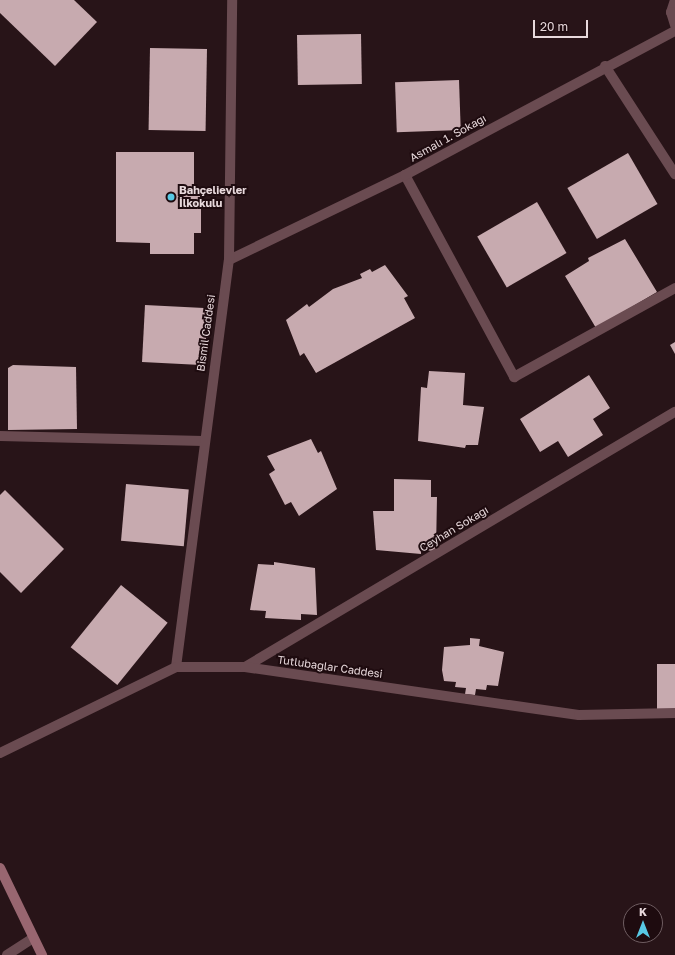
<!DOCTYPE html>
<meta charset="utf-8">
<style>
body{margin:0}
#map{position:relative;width:675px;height:955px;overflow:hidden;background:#281418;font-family:"Golos Text",sans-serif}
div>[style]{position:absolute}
.building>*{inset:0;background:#c7aaaf;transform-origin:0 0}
.street>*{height:10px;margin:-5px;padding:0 5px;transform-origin:5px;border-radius:5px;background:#6a4b51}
.secondary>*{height:10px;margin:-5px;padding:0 5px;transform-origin:5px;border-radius:5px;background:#986670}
.dots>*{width:11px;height:11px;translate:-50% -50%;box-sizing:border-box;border:2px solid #1e0b0f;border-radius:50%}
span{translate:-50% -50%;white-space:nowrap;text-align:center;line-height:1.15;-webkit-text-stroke:4px #1e0b0f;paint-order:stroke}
.street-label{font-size:11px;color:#e8d9dc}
.poi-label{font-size:11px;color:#e8d9dc;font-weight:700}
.left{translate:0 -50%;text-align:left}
.north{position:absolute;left:623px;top:903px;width:40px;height:40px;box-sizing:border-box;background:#1e0b0f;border:1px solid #6f5d61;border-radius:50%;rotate:0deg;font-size:11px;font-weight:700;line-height:16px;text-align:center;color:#e8d9dc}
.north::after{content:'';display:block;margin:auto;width:14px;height:18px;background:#58c8e4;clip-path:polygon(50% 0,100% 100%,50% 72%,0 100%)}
.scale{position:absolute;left:533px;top:20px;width:55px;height:18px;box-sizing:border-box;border:2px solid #e8d9dc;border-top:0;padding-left:5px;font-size:12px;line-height:14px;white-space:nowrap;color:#e8d9dc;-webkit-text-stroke:3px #1e0b0f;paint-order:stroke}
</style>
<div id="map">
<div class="building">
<div style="clip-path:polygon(0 0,74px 0,97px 22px,55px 66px,0 13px)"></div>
<div style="left:361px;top:34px;width:50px;height:64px;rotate:89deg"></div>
<div style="left:150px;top:48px;width:57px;height:82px;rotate:1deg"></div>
<div style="left:459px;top:80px;width:50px;height:64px;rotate:88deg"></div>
<div style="clip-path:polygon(116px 152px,194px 152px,194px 193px,201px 193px,201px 233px,194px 233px,194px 254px,150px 254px,150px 243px,116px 242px)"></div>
<div style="left:628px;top:153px;width:59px;height:70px;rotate:60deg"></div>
<div style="left:537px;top:202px;width:59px;height:69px;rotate:60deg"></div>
<div style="clip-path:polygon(625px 239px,657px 292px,596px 328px,565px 276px,589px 261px,588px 258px)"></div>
<div style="clip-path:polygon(385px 265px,408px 296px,404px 298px,415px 318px,316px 373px,304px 353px,300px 356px,286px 320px,307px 304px,309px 307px,333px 289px,362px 278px,360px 274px,370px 269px,372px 272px)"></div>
<div style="left:145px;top:305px;width:64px;height:57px;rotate:3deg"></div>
<div style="clip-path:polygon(675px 342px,675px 354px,670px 345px)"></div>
<div style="clip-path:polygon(13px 365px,76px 367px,77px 429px,8px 430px,8px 368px)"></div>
<div style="clip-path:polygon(429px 371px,465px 373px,463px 405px,484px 407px,478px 445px,466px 445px,465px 448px,418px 441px,421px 387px,427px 388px)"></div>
<div style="clip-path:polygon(589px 375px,610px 408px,593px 419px,603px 435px,568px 457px,558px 441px,540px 452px,520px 419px)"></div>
<div style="clip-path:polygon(311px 439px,318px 453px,321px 451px,337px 489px,299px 516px,291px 502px,285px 505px,269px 474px,275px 470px,267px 456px)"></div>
<div style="clip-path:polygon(394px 479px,431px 480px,431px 497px,437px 497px,436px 551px,421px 550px,421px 554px,376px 550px,373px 511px,394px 511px)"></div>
<div style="left:126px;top:484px;width:63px;height:57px;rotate:5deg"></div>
<div style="clip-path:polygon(5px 490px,64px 549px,21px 593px,0 572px,0 495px)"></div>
<div style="clip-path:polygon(274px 562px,315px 568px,317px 615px,301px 614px,301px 620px,265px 618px,266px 611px,250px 610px,258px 564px,274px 565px)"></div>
<div style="left:121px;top:585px;width:60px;height:80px;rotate:39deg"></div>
<div style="clip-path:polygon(470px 638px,480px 639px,479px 646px,504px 652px,498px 686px,487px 685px,486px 690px,476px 689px,475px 695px,465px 694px,466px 688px,455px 687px,456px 682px,444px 681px,442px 670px,444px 647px,470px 645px)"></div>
<div style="left:657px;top:664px;width:18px;height:46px"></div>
</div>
<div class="street">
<div style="left:675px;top:0;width:13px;rotate:108deg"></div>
<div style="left:671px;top:12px;width:14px;rotate:73deg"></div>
<div style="left:605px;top:66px;width:129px;rotate:57.1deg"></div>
<div style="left:405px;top:175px;width:230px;rotate:61.6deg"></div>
<div style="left:514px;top:377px;width:184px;rotate:-28.9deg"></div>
<div style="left:229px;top:260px;width:195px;rotate:-25.8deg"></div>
<div style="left:405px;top:175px;width:306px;rotate:-28.1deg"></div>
<div style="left:0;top:436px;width:203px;rotate:1.4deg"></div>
<div style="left:176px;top:667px;width:410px;rotate:-82.6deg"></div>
<div style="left:229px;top:260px;width:260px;rotate:-89.3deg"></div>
<div style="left:245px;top:667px;width:500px;rotate:-30.7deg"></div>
<div style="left:0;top:753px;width:196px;rotate:-26deg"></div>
<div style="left:176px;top:667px;width:69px"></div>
<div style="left:245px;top:667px;width:337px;rotate:8.2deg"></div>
<div style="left:579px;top:715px;width:96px;rotate:-1.2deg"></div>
<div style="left:7px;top:955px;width:31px;rotate:-33deg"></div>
</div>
<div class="secondary">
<div style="left:0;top:868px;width:97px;rotate:64.2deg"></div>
</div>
<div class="dots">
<div style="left:171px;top:197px;background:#58c8e4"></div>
</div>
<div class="street-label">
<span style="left:448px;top:138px;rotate:-29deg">Asmalı 1. Sokağı</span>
<span style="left:206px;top:333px;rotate:-82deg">Bismil Caddesi</span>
<span style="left:454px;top:529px;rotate:-31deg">Ceyhan Sokağı</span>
<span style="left:330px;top:667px;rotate:8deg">Tutlubağlar Caddesi</span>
</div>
<div class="poi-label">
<span class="left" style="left:179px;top:197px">Bahçelievler<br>İlkokulu</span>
</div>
<div class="north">K</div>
<div class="scale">20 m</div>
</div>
